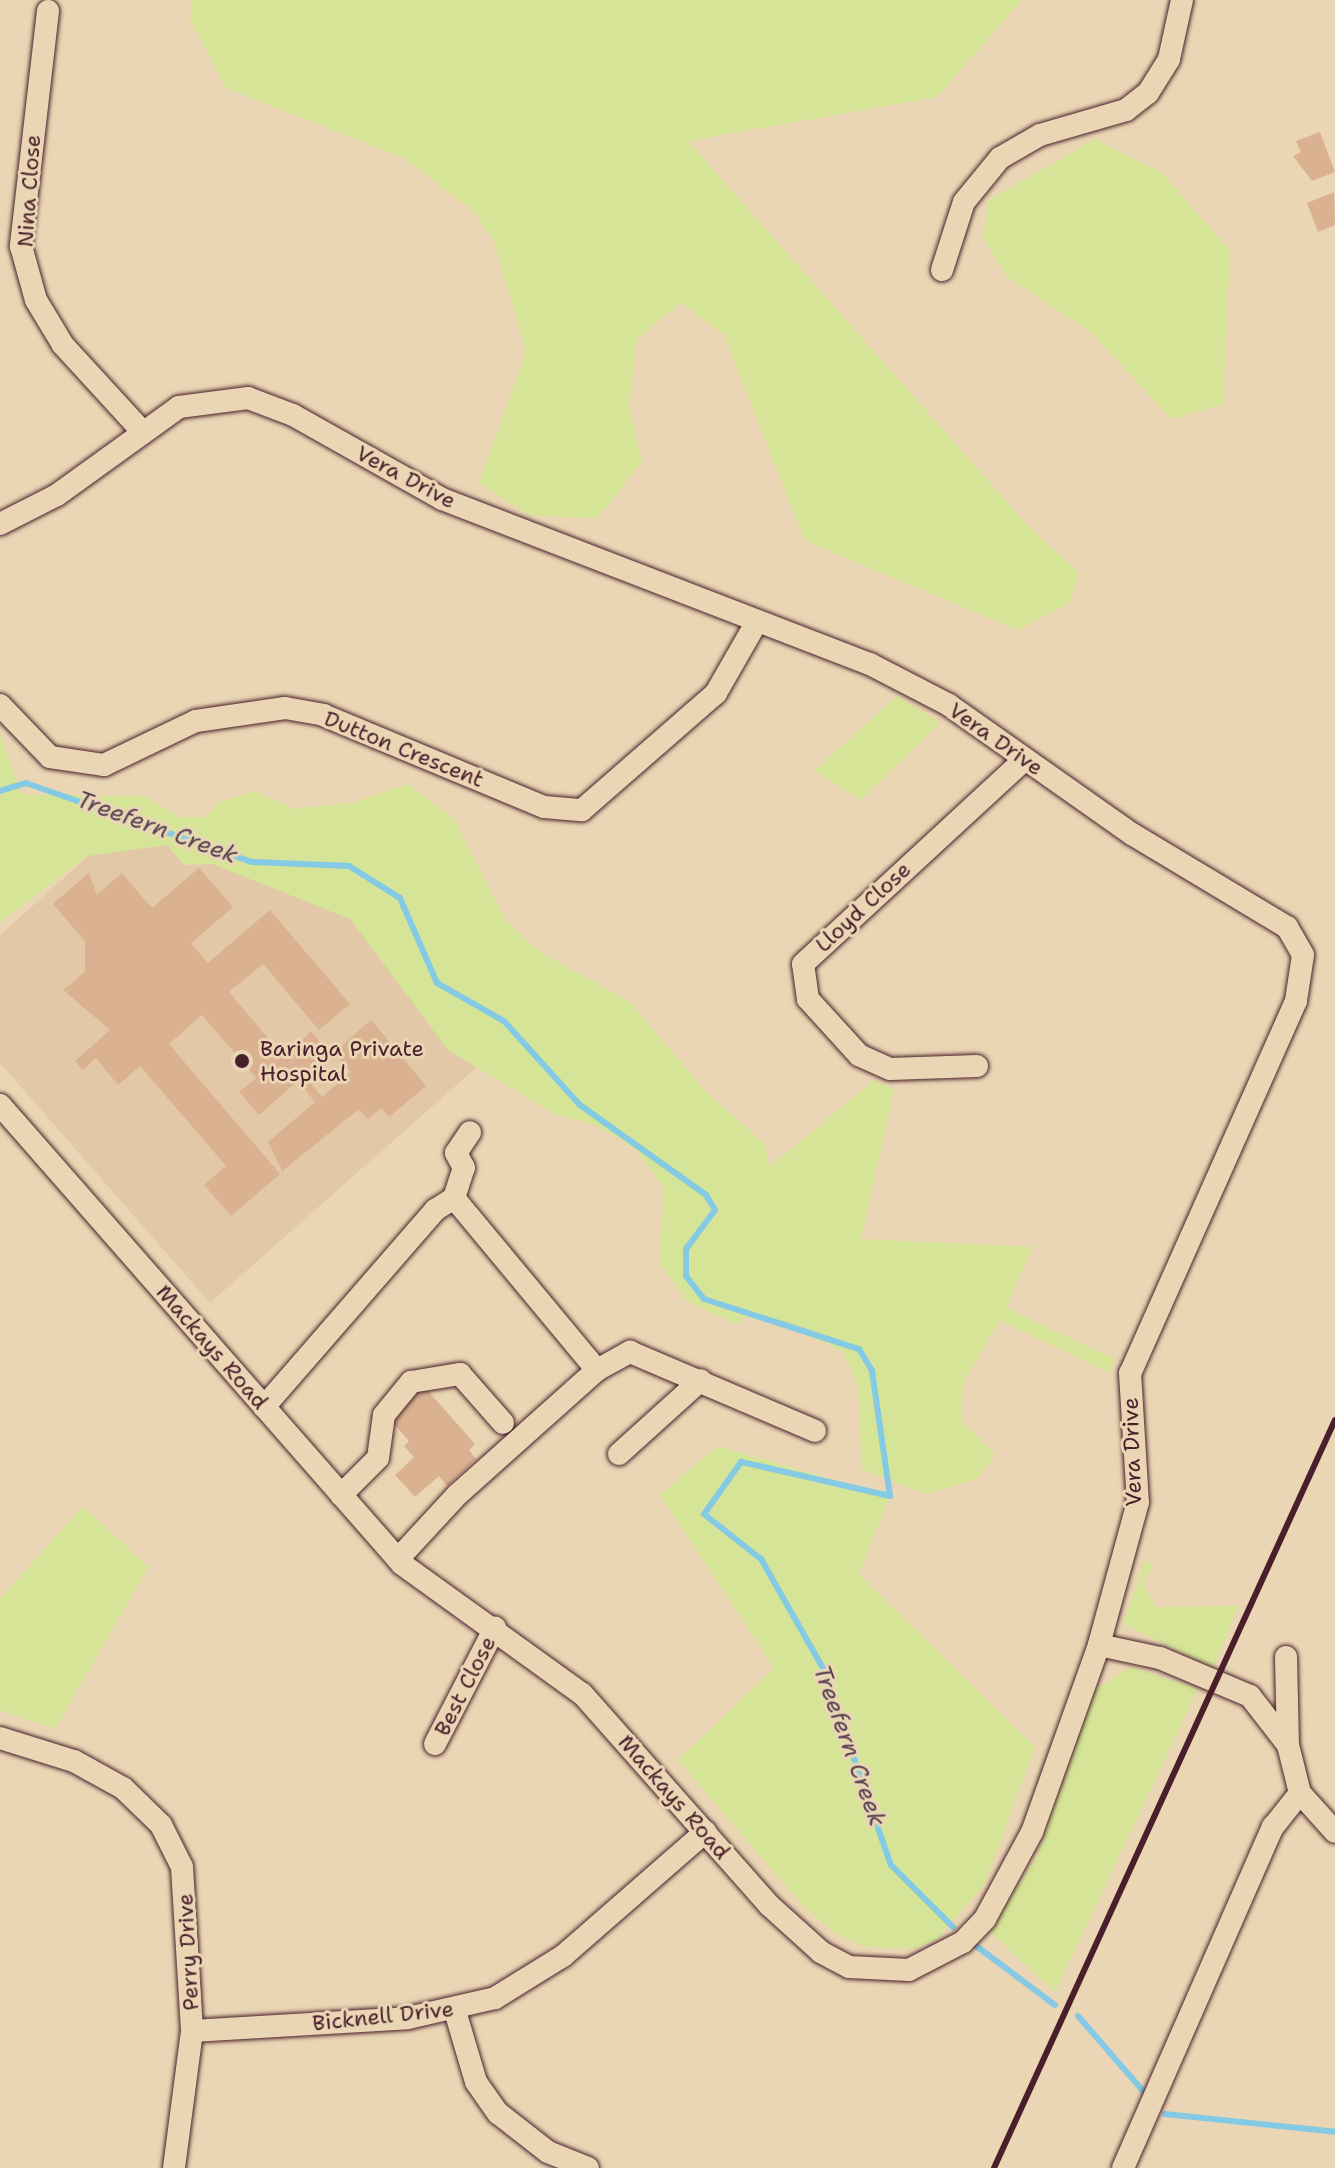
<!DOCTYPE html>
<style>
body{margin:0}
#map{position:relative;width:1335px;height:2168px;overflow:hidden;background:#ead6b4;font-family:"Shantell Sans",sans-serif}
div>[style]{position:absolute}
.built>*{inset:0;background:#e2c8a7}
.green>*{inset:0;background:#d5e497}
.stream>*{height:6px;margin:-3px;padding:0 3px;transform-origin:3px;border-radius:3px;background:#84cae5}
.building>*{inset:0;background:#dab291}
.roads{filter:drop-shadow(0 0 2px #4a1f2b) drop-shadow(0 0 2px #4a1f2b)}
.minor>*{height:22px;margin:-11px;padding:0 11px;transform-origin:11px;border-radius:11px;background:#ead6b4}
.rail>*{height:6px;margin:-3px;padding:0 3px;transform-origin:3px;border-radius:3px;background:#4a1f2b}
.dots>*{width:22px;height:22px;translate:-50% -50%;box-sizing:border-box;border:4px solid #ead6b4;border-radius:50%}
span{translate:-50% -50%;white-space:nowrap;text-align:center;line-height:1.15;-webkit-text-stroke:6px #ead6b4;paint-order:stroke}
.street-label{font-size:22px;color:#4a1f2b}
.poi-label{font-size:22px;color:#4a1f2b}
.left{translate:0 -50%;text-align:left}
.water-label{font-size:24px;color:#564150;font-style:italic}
</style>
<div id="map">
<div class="built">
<div style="clip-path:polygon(134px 815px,327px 872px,487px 1058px,210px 1303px,0 1063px,0 935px)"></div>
</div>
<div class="green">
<div style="clip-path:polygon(192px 0,1022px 0,937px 97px,688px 141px,1029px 527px,1079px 573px,1069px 603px,1018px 630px,805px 541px,724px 335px,681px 303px,637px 339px,629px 407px,642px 461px,598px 518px,531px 516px,479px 484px,526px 351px,493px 239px,473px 211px,403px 158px,226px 88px,190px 20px)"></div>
<div style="clip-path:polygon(1095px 139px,1162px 173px,1230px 251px,1223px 404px,1171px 419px,1092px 333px,1007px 277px,983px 238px,988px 201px)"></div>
<div style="clip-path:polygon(897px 696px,940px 723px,861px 800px,814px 771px)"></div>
<div style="clip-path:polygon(0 733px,21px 794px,144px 796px,179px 817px,206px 817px,219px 802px,255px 791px,293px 809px,354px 802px,408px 784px,453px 818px,505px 919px,537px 950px,630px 1002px,707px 1093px,765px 1144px,770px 1167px,874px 1080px,894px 1090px,861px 1239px,1033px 1247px,1006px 1308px,1115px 1359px,1109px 1373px,1000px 1320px,963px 1383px,961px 1419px,995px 1455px,977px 1479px,926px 1494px,862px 1469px,858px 1386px,843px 1352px,797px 1330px,745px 1317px,736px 1324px,687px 1301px,659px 1262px,664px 1188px,636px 1150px,600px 1127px,553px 1113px,448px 1050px,350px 919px,212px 864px,184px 865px,167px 845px,87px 856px,0 923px)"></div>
<div style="clip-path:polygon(717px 1446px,890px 1496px,859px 1574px,1035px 1747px,984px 1885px,938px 1938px,915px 1949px,865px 1947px,835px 1933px,805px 1908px,678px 1760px,774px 1668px,660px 1495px)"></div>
<div style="clip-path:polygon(83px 1506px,148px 1567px,55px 1729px,0 1710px,0 1599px)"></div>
<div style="clip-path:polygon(1145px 1559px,1153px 1566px,1143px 1584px,1156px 1607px,1238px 1606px,1213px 1668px,1123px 1624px)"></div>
<div style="clip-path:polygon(1130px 1667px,1198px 1689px,1055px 1992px,989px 1931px,1036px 1857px,1094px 1690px)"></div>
</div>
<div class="stream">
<div style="left:0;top:791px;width:27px;rotate:-17deg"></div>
<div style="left:26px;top:783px;width:239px;rotate:19.3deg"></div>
<div style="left:252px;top:862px;width:97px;rotate:2.4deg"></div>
<div style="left:349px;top:866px;width:60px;rotate:32.1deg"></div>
<div style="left:400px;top:898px;width:93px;rotate:66.5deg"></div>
<div style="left:437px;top:983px;width:77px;rotate:29.6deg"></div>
<div style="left:504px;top:1021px;width:113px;rotate:47.9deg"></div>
<div style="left:580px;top:1105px;width:155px;rotate:35.5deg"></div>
<div style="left:706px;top:1195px;width:17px;rotate:59deg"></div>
<div style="left:715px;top:1210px;width:49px;rotate:126.6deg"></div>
<div style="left:686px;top:1249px;width:27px;rotate:90deg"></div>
<div style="left:686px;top:1276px;width:29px;rotate:52deg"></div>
<div style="left:704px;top:1299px;width:163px;rotate:17.9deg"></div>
<div style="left:859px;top:1349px;width:26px;rotate:59deg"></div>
<div style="left:872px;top:1371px;width:126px;rotate:81.8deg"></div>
<div style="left:890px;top:1496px;width:153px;rotate:-167.1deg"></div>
<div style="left:741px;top:1462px;width:64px;rotate:125.4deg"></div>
<div style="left:704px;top:1514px;width:73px;rotate:38.3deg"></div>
<div style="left:761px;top:1559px;width:125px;rotate:60.4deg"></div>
<div style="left:823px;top:1668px;width:208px;rotate:71deg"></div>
<div style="left:891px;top:1865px;width:88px;rotate:45deg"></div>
<div style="left:975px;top:1945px;width:100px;rotate:36.9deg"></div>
<div style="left:1078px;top:2016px;width:99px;rotate:49.1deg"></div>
<div style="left:1165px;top:2114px;width:171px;rotate:6deg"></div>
</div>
<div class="building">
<div style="clip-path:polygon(1320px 132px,1335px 172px,1312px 181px,1293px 156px,1301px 152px,1296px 141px)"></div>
<div style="clip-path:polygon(1334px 192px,1335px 225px,1318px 232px,1307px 203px)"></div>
<div style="clip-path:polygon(199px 868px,233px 907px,191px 943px,208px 963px,270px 910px,350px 1004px,319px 1030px,263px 964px,229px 992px,285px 1058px,311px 1031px,329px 1053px,303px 1075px,322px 1097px,351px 1072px,334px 1052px,371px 1020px,426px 1086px,389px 1117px,381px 1108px,368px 1119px,359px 1109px,282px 1171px,268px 1142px,315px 1102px,298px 1081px,259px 1115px,239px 1092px,256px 1078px,202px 1015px,169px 1044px,280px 1174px,231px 1216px,204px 1185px,226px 1166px,140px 1066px,118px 1085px,96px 1058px,83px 1070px,75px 1061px,110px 1030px,63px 990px,85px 972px,85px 941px,53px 904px,89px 873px,97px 895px,122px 873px,152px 908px)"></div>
<div style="clip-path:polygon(422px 1384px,475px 1444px,469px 1450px,476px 1459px,447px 1486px,439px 1476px,415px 1497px,395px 1475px,414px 1457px,404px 1446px,409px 1441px,387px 1416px)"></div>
</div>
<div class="roads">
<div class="minor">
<div style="left:48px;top:11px;width:237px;rotate:96.6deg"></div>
<div style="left:21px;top:246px;width:56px;rotate:74.5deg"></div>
<div style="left:36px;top:300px;width:52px;rotate:59deg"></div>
<div style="left:63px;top:345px;width:114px;rotate:47.5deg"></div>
<div style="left:942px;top:270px;width:71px;rotate:-72.1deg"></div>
<div style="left:964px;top:202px;width:57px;rotate:-50.7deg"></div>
<div style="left:1000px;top:158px;width:46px;rotate:-29.9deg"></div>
<div style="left:1040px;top:135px;width:90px;rotate:-16.2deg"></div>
<div style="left:1126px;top:110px;width:28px;rotate:-38deg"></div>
<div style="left:1148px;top:93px;width:40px;rotate:-58deg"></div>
<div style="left:1169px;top:59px;width:60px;rotate:-77.6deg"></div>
<div style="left:0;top:524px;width:64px;rotate:-27deg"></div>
<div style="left:57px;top:495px;width:150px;rotate:-35.8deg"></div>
<div style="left:179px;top:407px;width:70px;rotate:-7.4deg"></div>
<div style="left:248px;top:398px;width:48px;rotate:20.7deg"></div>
<div style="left:293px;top:415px;width:171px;rotate:29.4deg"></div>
<div style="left:442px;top:499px;width:459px;rotate:21.1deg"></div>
<div style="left:870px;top:664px;width:89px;rotate:27.4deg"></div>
<div style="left:949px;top:705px;width:224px;rotate:35.2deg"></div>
<div style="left:1132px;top:834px;width:181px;rotate:31deg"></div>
<div style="left:1287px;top:927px;width:32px;rotate:60deg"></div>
<div style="left:1303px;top:955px;width:47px;rotate:98.7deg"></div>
<div style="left:1296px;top:1001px;width:407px;rotate:114deg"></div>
<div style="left:1130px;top:1373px;width:129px;rotate:86.5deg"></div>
<div style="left:1138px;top:1502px;width:148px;rotate:105.3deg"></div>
<div style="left:1099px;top:1645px;width:199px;rotate:109.7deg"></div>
<div style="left:1032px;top:1832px;width:99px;rotate:118.4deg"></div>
<div style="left:985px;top:1919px;width:32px;rotate:134deg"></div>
<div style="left:963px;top:1942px;width:61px;rotate:152.6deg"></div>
<div style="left:909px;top:1970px;width:60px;rotate:-177.1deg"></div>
<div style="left:849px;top:1967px;width:32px;rotate:-152deg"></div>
<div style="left:821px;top:1952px;width:70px;rotate:-137.9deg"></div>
<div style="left:769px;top:1905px;width:282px;rotate:-131.5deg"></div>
<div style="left:582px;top:1694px;width:222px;rotate:-144.2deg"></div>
<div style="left:402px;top:1564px;width:610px;rotate:-131.21deg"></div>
<div style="left:0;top:705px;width:72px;rotate:46.1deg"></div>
<div style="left:50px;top:757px;width:55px;rotate:8.4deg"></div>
<div style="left:104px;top:765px;width:102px;rotate:-25.6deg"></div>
<div style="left:196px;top:721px;width:90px;rotate:-8.3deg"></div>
<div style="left:285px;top:708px;width:39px;rotate:10deg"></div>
<div style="left:323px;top:715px;width:239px;rotate:22.6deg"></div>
<div style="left:544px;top:807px;width:38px;rotate:5deg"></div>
<div style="left:582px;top:810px;width:178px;rotate:-41.1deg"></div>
<div style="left:716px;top:693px;width:78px;rotate:-60.2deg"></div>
<div style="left:977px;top:1066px;width:87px;rotate:178deg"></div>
<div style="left:890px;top:1069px;width:34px;rotate:-156deg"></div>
<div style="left:859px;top:1055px;width:76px;rotate:-132.3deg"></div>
<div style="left:808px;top:999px;width:35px;rotate:-98deg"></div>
<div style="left:803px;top:964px;width:302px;rotate:-42.7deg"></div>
<div style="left:454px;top:1198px;width:32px;rotate:-72deg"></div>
<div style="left:464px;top:1168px;width:17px;rotate:-118deg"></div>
<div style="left:456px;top:1153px;width:25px;rotate:-56deg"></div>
<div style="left:264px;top:1407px;width:261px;rotate:-49deg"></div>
<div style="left:435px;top:1210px;width:22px;rotate:-32deg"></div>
<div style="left:454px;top:1198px;width:224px;rotate:50.3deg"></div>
<div style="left:619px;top:1454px;width:110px;rotate:-42.1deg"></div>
<div style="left:341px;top:1495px;width:52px;rotate:-45deg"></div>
<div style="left:378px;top:1458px;width:43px;rotate:-82.1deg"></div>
<div style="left:384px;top:1415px;width:43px;rotate:-50.7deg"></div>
<div style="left:411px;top:1382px;width:50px;rotate:-9.3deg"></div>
<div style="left:460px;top:1374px;width:65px;rotate:48.7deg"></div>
<div style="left:398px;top:1559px;width:87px;rotate:-47.3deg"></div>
<div style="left:457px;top:1495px;width:188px;rotate:-41.8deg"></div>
<div style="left:597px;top:1370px;width:38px;rotate:-29deg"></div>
<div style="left:630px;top:1352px;width:201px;rotate:23.1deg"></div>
<div style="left:1099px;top:1645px;width:62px;rotate:12deg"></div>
<div style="left:1160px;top:1658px;width:98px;rotate:22.9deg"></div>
<div style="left:1250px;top:1696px;width:62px;rotate:52.2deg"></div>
<div style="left:1288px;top:1745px;width:49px;rotate:76deg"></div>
<div style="left:1300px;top:1793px;width:52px;rotate:48.1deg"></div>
<div style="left:1286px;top:1657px;width:88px;rotate:88.7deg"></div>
<div style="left:0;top:1738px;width:77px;rotate:17.3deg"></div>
<div style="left:74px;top:1761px;width:56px;rotate:28.9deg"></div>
<div style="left:123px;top:1788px;width:53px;rotate:44.2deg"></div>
<div style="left:161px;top:1825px;width:47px;rotate:63.4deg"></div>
<div style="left:182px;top:1867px;width:164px;rotate:86.5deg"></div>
<div style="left:192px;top:2031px;width:138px;rotate:97.5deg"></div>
<div style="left:435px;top:1744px;width:131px;rotate:-62.7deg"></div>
<div style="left:455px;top:2011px;width:74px;rotate:73.5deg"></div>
<div style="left:476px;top:2082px;width:38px;rotate:55deg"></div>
<div style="left:498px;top:2113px;width:63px;rotate:38deg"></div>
<div style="left:548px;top:2152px;width:43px;rotate:21.8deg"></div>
<div style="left:192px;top:2031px;width:216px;rotate:-3.4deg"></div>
<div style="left:408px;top:2018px;width:89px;rotate:-12.9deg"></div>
<div style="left:495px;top:1998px;width:80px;rotate:-31.7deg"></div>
<div style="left:563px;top:1956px;width:189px;rotate:-41.1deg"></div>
<div style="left:1123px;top:2168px;width:373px;rotate:-66.3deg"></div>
<div style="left:1273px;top:1827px;width:43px;rotate:-51.5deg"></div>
</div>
</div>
<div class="rail">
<div style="left:994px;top:2168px;width:822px;rotate:-65.49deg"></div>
</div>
<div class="dots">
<div style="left:242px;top:1061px;background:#4a1f2b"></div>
</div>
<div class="street-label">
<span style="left:29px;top:191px;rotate:-86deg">Nina Close</span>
<span style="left:406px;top:477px;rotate:28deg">Vera Drive</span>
<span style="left:996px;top:739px;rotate:35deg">Vera Drive</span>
<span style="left:404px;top:749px;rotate:22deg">Dutton Crescent</span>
<span style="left:863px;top:907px;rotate:-43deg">Lloyd Close</span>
<span style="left:212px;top:1347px;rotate:49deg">Mackays Road</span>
<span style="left:1132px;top:1452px;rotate:-92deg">Vera Drive</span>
<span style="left:465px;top:1686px;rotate:-63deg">Best Close</span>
<span style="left:674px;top:1797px;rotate:49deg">Mackays Road</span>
<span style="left:188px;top:1952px;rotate:-93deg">Perry Drive</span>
<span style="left:383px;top:2016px;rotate:-6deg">Bicknell Drive</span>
</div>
<div class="poi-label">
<span class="left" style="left:260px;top:1061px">Baringa Private<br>Hospital</span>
</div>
<div class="water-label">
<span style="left:157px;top:828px;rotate:20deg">Treefern Creek</span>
<span style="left:849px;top:1746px;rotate:70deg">Treefern Creek</span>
</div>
</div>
